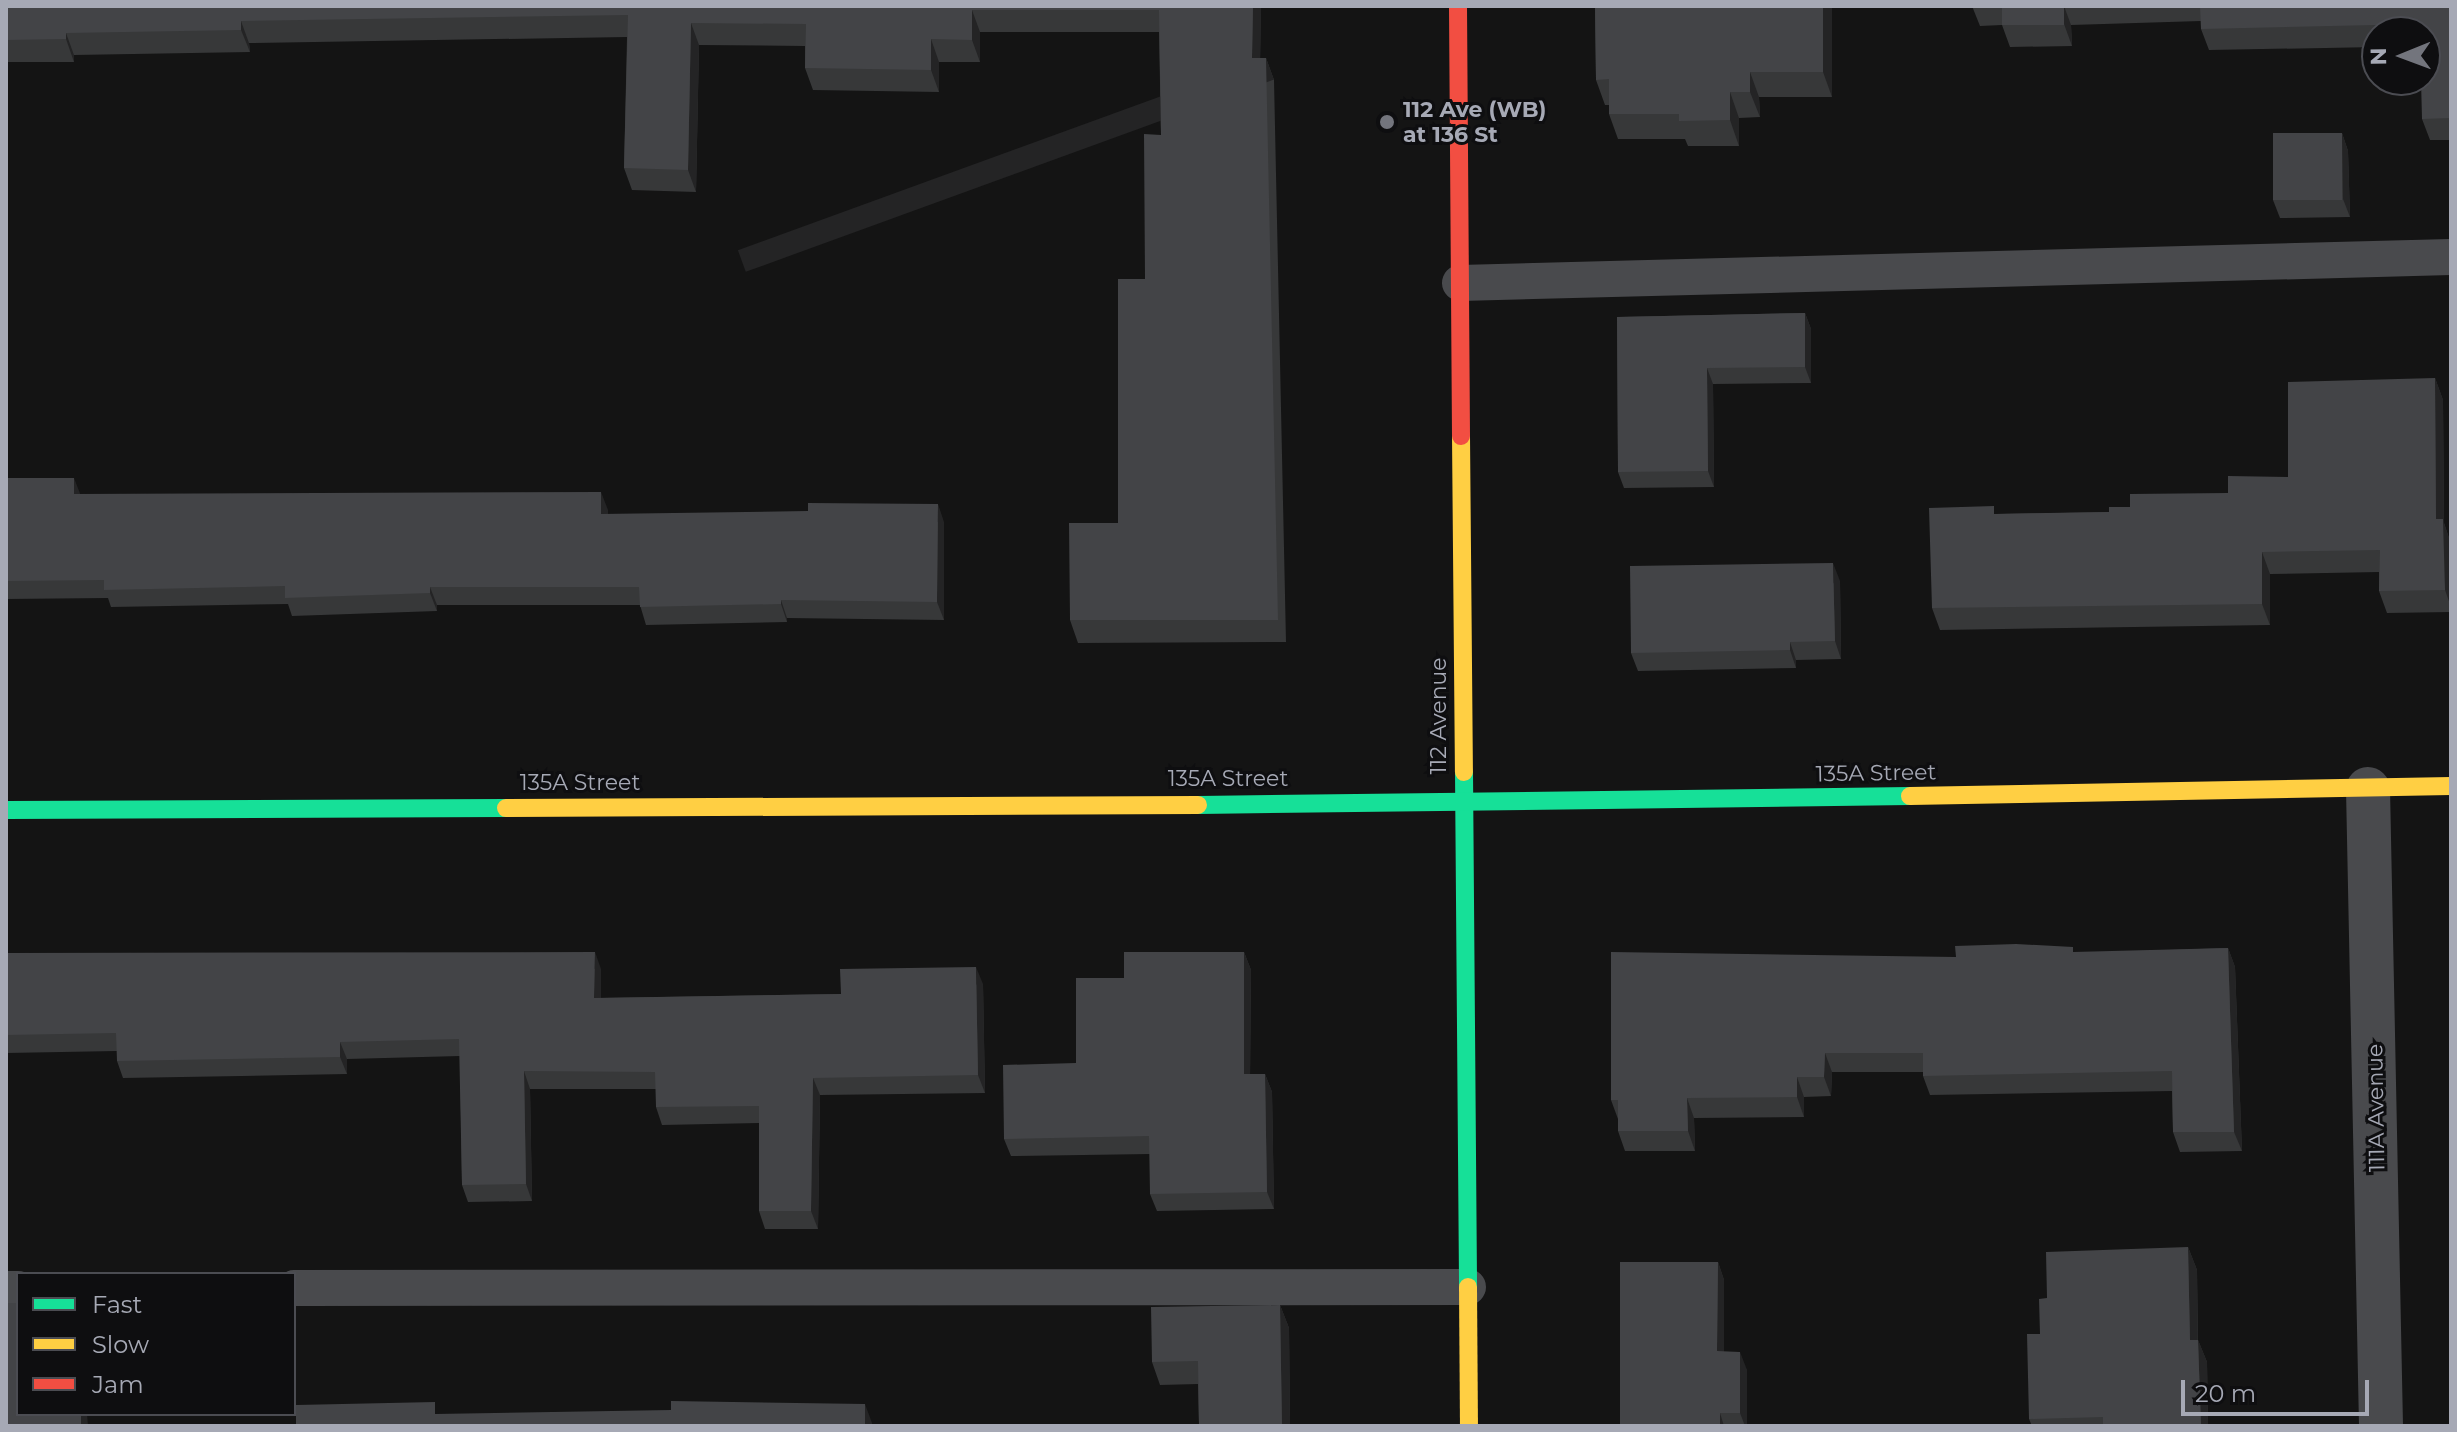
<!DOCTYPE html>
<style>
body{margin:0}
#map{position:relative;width:2457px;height:1432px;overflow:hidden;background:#141414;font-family:Montserrat,sans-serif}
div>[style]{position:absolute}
.lane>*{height:36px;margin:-18px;padding:0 18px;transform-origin:18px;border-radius:18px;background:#494a4d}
.street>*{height:44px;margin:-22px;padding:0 22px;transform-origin:22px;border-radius:22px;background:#494a4d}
.fast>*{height:18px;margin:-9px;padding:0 9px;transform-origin:9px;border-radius:9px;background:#16e098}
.slow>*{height:18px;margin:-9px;padding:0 9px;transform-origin:9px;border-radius:9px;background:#ffcf43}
.jam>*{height:18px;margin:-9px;padding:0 9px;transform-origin:9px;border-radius:9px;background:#f24e42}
.wall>*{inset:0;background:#373839}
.shaded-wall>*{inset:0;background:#242425;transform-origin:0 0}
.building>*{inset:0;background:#434447;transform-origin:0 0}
.dots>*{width:22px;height:22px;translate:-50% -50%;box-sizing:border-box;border:4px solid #0e0e10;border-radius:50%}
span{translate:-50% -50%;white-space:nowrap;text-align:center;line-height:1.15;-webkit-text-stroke:6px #0e0e10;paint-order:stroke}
.poi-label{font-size:22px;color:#a6a9b5;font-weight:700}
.left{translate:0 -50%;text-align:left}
.street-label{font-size:22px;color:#a6a9b5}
.frame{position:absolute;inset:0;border:8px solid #a6a9b5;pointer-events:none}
.legend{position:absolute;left:16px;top:1272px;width:280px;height:144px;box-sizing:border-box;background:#0e0e10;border:2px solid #4b4c52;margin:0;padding:10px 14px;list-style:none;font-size:24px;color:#a6a9b5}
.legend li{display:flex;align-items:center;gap:16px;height:40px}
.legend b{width:40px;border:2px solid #4b4c52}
.north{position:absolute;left:2361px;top:16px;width:80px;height:80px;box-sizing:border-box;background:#0e0e10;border:2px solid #4b4c52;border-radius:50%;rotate:269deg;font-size:22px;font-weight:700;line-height:32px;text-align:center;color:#a6a9b5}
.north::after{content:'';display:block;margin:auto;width:28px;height:36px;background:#73757d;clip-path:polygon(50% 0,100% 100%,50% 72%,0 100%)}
.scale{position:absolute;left:2181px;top:1380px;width:188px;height:36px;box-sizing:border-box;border:4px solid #a6a9b5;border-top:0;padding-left:10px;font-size:24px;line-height:28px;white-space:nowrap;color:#a6a9b5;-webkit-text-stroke:6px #0e0e10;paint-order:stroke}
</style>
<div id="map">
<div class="lane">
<div style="left:1460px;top:283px;width:991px;rotate:-1.5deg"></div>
<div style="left:294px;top:1288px;width:1174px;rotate:-0.05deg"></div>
<div style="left:6px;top:1289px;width:12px"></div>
</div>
<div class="street">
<div style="left:2368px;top:789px;width:637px;rotate:88.83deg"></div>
</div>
<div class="fast">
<div style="left:1464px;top:772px;width:515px;rotate:89.55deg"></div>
<div style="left:1198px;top:805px;width:712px;rotate:-0.72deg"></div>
<div style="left:6px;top:810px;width:500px;rotate:-0.23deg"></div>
</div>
<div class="slow">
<div style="left:1461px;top:436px;width:336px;rotate:89.5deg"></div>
<div style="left:1910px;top:796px;width:541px;rotate:-1.06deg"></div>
<div style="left:506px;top:808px;width:692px;rotate:-0.25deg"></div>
<div style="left:1468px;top:1287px;width:139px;rotate:89.6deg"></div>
</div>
<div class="jam">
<div style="left:1458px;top:6px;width:430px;rotate:89.6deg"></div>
</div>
<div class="wall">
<div style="clip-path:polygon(6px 6px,1261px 6px,1260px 58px,1266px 58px,1274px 80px,1286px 642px,1078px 643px,1070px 620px,1118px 523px,1161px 135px,1159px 32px,980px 32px,980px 62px,939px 62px,939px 92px,813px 90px,805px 68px,805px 46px,699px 45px,696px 192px,632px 190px,624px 168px,627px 37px,249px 43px,250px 52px,74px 55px,74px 62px,6px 62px)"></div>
<div style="clip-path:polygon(1595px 6px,1832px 6px,1832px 97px,1759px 97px,1760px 117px,1739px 118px,1739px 146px,1688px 146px,1685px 139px,1618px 139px,1609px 114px,1609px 105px,1605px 105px,1596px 80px)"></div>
<div style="clip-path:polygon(1972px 6px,2451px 6px,2451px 140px,2430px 140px,2422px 119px,2425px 32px,2377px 32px,2377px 47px,2209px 50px,2201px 29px,2201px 21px,2071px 25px,2072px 46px,2010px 47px,2002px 25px,1980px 26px)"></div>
<div style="clip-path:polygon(2342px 133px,2348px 151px,2350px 217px,2280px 218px,2273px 200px)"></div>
<div style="clip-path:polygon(1805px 313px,1811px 329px,1811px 383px,1713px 384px,1714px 487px,1624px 488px,1618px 472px,1617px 317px)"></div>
<div style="clip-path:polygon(2435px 378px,2443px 400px,2444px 523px,2450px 541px,2451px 612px,2387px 613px,2379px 591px,2379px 572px,2270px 574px,2270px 625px,1940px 630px,1932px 608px,1997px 514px,2109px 512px,2130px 507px,2228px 493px,2288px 477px)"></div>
<div style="clip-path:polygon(6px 478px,80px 494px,608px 510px,608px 514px,944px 522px,944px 620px,787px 618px,787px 622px,646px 625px,640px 605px,437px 605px,437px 611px,292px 616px,288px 604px,111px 607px,108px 598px,6px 599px)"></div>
<div style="clip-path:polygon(1840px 581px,1841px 659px,1796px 660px,1796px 668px,1638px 671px,1631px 653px)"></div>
<div style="clip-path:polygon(2228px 948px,2235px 967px,2242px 1151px,2180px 1152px,2173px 1132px,2172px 1091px,1930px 1095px,1923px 1076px,1923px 1072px,1832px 1072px,1831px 1096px,1804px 1097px,1804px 1117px,1694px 1118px,1695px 1151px,1625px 1151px,1618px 1131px,1618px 1119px,1611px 1100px,1956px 957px)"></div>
<div style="clip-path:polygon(1244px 952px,1251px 970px,1250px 1074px,1265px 1074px,1272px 1092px,1274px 1209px,1157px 1211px,1150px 1194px,1150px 1154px,1011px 1156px,1004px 1139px,1076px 1063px,1124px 978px)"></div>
<div style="clip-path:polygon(6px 953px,601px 969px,601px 998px,841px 994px,983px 984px,985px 1093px,820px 1095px,818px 1229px,765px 1229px,759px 1211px,759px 1123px,662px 1125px,656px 1107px,656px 1089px,530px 1089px,532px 1201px,468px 1202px,462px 1185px,460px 1056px,347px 1059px,347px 1074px,123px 1078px,117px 1061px,117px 1051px,6px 1053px)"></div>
<div style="clip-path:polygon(2188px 1247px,2197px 1270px,2198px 1340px,2207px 1362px,2208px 1426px,2032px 1426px,2029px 1419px,2040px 1334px,2047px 1298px)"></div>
<div style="clip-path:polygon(1718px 1262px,1724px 1280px,1724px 1352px,1747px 1370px,1747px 1426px,1620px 1426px)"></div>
<div style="clip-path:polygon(1280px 1305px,1289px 1328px,1290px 1426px,1199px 1426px,1198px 1384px,1160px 1385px,1152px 1362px)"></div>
</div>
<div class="shaded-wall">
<div style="clip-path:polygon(1253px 6px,1261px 6px,1260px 81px,1252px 58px)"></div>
<div style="clip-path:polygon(1823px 6px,1832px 6px,1832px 97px,1823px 72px)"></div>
<div style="clip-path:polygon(2064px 6px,2071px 25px,2072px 46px,2064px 24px)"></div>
<div style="clip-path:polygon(972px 10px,980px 32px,980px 62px,972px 40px)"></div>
<div style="clip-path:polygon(241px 21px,249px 43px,250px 52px,241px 30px)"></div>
<div style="clip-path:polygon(691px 23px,699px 45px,696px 192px,688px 170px)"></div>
<div style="clip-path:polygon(66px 33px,74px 55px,74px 62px,66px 39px)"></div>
<div style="clip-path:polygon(931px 39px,939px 62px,939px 92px,931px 70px)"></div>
<div style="left:1266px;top:58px;width:23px;height:562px;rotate:70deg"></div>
<div style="clip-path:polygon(1750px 72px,1759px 97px,1760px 117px,1750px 92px)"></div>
<div style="clip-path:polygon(1730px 92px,1739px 118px,1739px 146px,1730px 120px)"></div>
<div style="clip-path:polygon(2342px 133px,2348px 151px,2350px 217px,2343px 199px)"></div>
<div style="clip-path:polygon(1805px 313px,1811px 329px,1811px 383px,1805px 367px)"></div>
<div style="clip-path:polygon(1707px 368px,1713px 384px,1714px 487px,1708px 471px)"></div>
<div style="clip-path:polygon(2435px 378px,2443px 400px,2444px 523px,2450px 541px,2451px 607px,2445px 590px,2436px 519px)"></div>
<div style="clip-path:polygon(74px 478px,81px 496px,74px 494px)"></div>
<div style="clip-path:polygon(601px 492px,608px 510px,608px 532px,601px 514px)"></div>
<div style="clip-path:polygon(938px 504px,944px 522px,944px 620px,937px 602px)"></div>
<div style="clip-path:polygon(2262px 552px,2270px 574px,2270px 625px,2262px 604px)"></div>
<div style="clip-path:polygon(1833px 563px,1840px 581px,1841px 659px,1835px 641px)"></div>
<div style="clip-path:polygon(430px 587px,437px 605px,437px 611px,430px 593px)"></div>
<div style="clip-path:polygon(781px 600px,787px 618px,787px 622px,781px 604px)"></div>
<div style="clip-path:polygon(1790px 642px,1796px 660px,1796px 668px,1790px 650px)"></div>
<div style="clip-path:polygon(2228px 948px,2235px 967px,2242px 1151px,2234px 1132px)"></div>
<div style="clip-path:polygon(595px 952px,601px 969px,601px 1016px,594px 998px)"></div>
<div style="clip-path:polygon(1244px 952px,1251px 970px,1250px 1092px,1244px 1074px)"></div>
<div style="clip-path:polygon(976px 967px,983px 984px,985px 1093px,978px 1075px)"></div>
<div style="clip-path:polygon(340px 1042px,347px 1059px,347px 1074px,340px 1057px)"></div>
<div style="clip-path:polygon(1825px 1053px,1832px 1072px,1831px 1096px,1824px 1077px)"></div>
<div style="clip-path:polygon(524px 1071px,530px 1089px,532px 1201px,526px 1184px)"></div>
<div style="clip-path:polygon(1265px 1074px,1272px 1092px,1274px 1209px,1267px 1192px)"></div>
<div style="clip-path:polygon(1797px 1077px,1804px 1097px,1804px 1117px,1797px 1097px)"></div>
<div style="clip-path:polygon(813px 1078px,820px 1095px,818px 1229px,811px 1211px)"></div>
<div style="clip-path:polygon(1687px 1098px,1694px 1118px,1695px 1151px,1688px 1131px)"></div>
<div style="clip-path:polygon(2188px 1247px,2197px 1270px,2198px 1362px,2190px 1340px)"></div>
<div style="clip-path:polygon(1718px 1262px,1724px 1280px,1724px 1369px,1717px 1351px)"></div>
<div style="clip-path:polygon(1280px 1305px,1289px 1328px,1290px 1426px,1282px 1426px)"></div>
<div style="clip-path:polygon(2198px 1340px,2207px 1362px,2208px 1426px,2201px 1426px)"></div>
<div style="clip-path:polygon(1740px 1352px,1747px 1370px,1747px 1426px,1745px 1426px,1740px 1413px)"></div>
<div style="clip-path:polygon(865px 1404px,872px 1423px,872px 1426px,865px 1426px)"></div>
<div style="clip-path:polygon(1720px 1413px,1724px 1426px,1720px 1426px)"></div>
<div style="clip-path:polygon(81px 1414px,87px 1414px,88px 1426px,81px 1426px)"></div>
</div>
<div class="building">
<div style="clip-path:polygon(6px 6px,1253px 6px,1252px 58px,1266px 58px,1278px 620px,1070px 620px,1069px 523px,1118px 523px,1118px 279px,1145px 279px,1144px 134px,1161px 135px,1159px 10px,972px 10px,972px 40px,931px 39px,931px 70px,805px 68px,806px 24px,691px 23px,688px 170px,624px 168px,628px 15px,241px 21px,241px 30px,66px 33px,66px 39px,6px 40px)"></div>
<div style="clip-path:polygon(1595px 6px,1823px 6px,1823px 72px,1750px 72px,1750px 92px,1730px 92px,1730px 120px,1679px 121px,1679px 114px,1609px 114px,1609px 79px,1596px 80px)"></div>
<div style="left:2002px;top:6px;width:62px;height:19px"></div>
<div style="clip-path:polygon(2200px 6px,2451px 6px,2451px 118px,2422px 119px,2421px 80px,2425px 80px,2425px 32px,2420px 32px,2420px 24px,2201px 29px)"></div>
<div style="left:2273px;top:133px;width:69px;height:67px"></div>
<div style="clip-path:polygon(1805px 313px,1805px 367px,1707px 368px,1708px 471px,1618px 472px,1617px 317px)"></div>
<div style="clip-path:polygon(2435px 378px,2436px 519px,2443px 519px,2445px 590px,2379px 591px,2380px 550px,2262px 552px,2262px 604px,1932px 608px,1929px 508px,1994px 506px,1994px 514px,2109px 512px,2109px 507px,2130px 507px,2130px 494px,2228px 493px,2228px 476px,2288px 477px,2288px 382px)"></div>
<div style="clip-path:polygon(6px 478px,74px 478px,74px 494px,601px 492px,601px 514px,808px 511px,808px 503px,938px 504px,937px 602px,781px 600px,781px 604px,640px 607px,639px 587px,430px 587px,430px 593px,285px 598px,285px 586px,104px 590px,104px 580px,6px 581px)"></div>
<div style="clip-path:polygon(1833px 563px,1835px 641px,1790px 642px,1790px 650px,1631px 653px,1630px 566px)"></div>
<div style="clip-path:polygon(2016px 944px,2073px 947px,2073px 952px,2228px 948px,2234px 1132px,2173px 1132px,2172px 1071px,1923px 1076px,1923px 1053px,1825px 1053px,1824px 1077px,1797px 1077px,1797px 1097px,1687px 1098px,1688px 1131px,1618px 1131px,1618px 1100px,1611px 1100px,1611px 952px,1956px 957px,1955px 946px)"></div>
<div style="clip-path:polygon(595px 952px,594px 998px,841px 994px,840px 969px,976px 967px,978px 1075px,813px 1078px,811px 1211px,759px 1211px,759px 1106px,656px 1107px,655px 1072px,524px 1071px,526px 1184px,462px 1185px,459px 1039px,340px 1042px,340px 1057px,117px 1061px,116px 1033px,6px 1035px,6px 953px)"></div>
<div style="clip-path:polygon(1124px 952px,1244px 952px,1244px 1074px,1265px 1074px,1267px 1192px,1150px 1194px,1149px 1136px,1004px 1139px,1003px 1065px,1076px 1063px,1076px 978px,1124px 978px)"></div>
<div style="clip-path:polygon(2188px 1247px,2190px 1340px,2198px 1340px,2201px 1426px,2103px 1426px,2103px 1417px,2029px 1419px,2027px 1334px,2040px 1334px,2039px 1299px,2047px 1298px,2046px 1252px)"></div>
<div style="clip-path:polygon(1620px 1262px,1718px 1262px,1717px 1351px,1740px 1352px,1740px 1413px,1720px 1413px,1720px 1426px,1620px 1426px)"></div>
<div style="clip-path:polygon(6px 1303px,18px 1303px,18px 1414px,81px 1414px,81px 1426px,6px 1426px)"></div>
<div style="clip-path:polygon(1280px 1305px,1282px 1426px,1199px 1426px,1198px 1361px,1152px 1362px,1151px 1307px)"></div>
<div style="clip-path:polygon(671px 1401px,865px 1404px,865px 1426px,296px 1426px,296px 1405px,435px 1402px,435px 1414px,671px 1410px)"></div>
</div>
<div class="dots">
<div style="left:1387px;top:122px;background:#73757d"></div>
</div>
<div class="poi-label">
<span class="left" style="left:1403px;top:122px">112 Ave (WB)<br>at 136 St</span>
</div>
<div class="street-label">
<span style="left:1439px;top:716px;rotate:-90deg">112 Avenue</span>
<span style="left:1876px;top:773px;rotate:-1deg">135A Street</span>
<span style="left:1228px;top:779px">135A Street</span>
<span style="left:580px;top:783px">135A Street</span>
<span style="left:2376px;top:1108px;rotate:-91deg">111A Avenue</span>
</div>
<div class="frame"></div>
<ul class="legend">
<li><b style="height:10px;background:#16e098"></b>Fast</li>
<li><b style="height:10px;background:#ffcf43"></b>Slow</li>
<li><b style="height:10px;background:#f24e42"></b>Jam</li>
</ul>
<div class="north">N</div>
<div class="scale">20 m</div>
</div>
